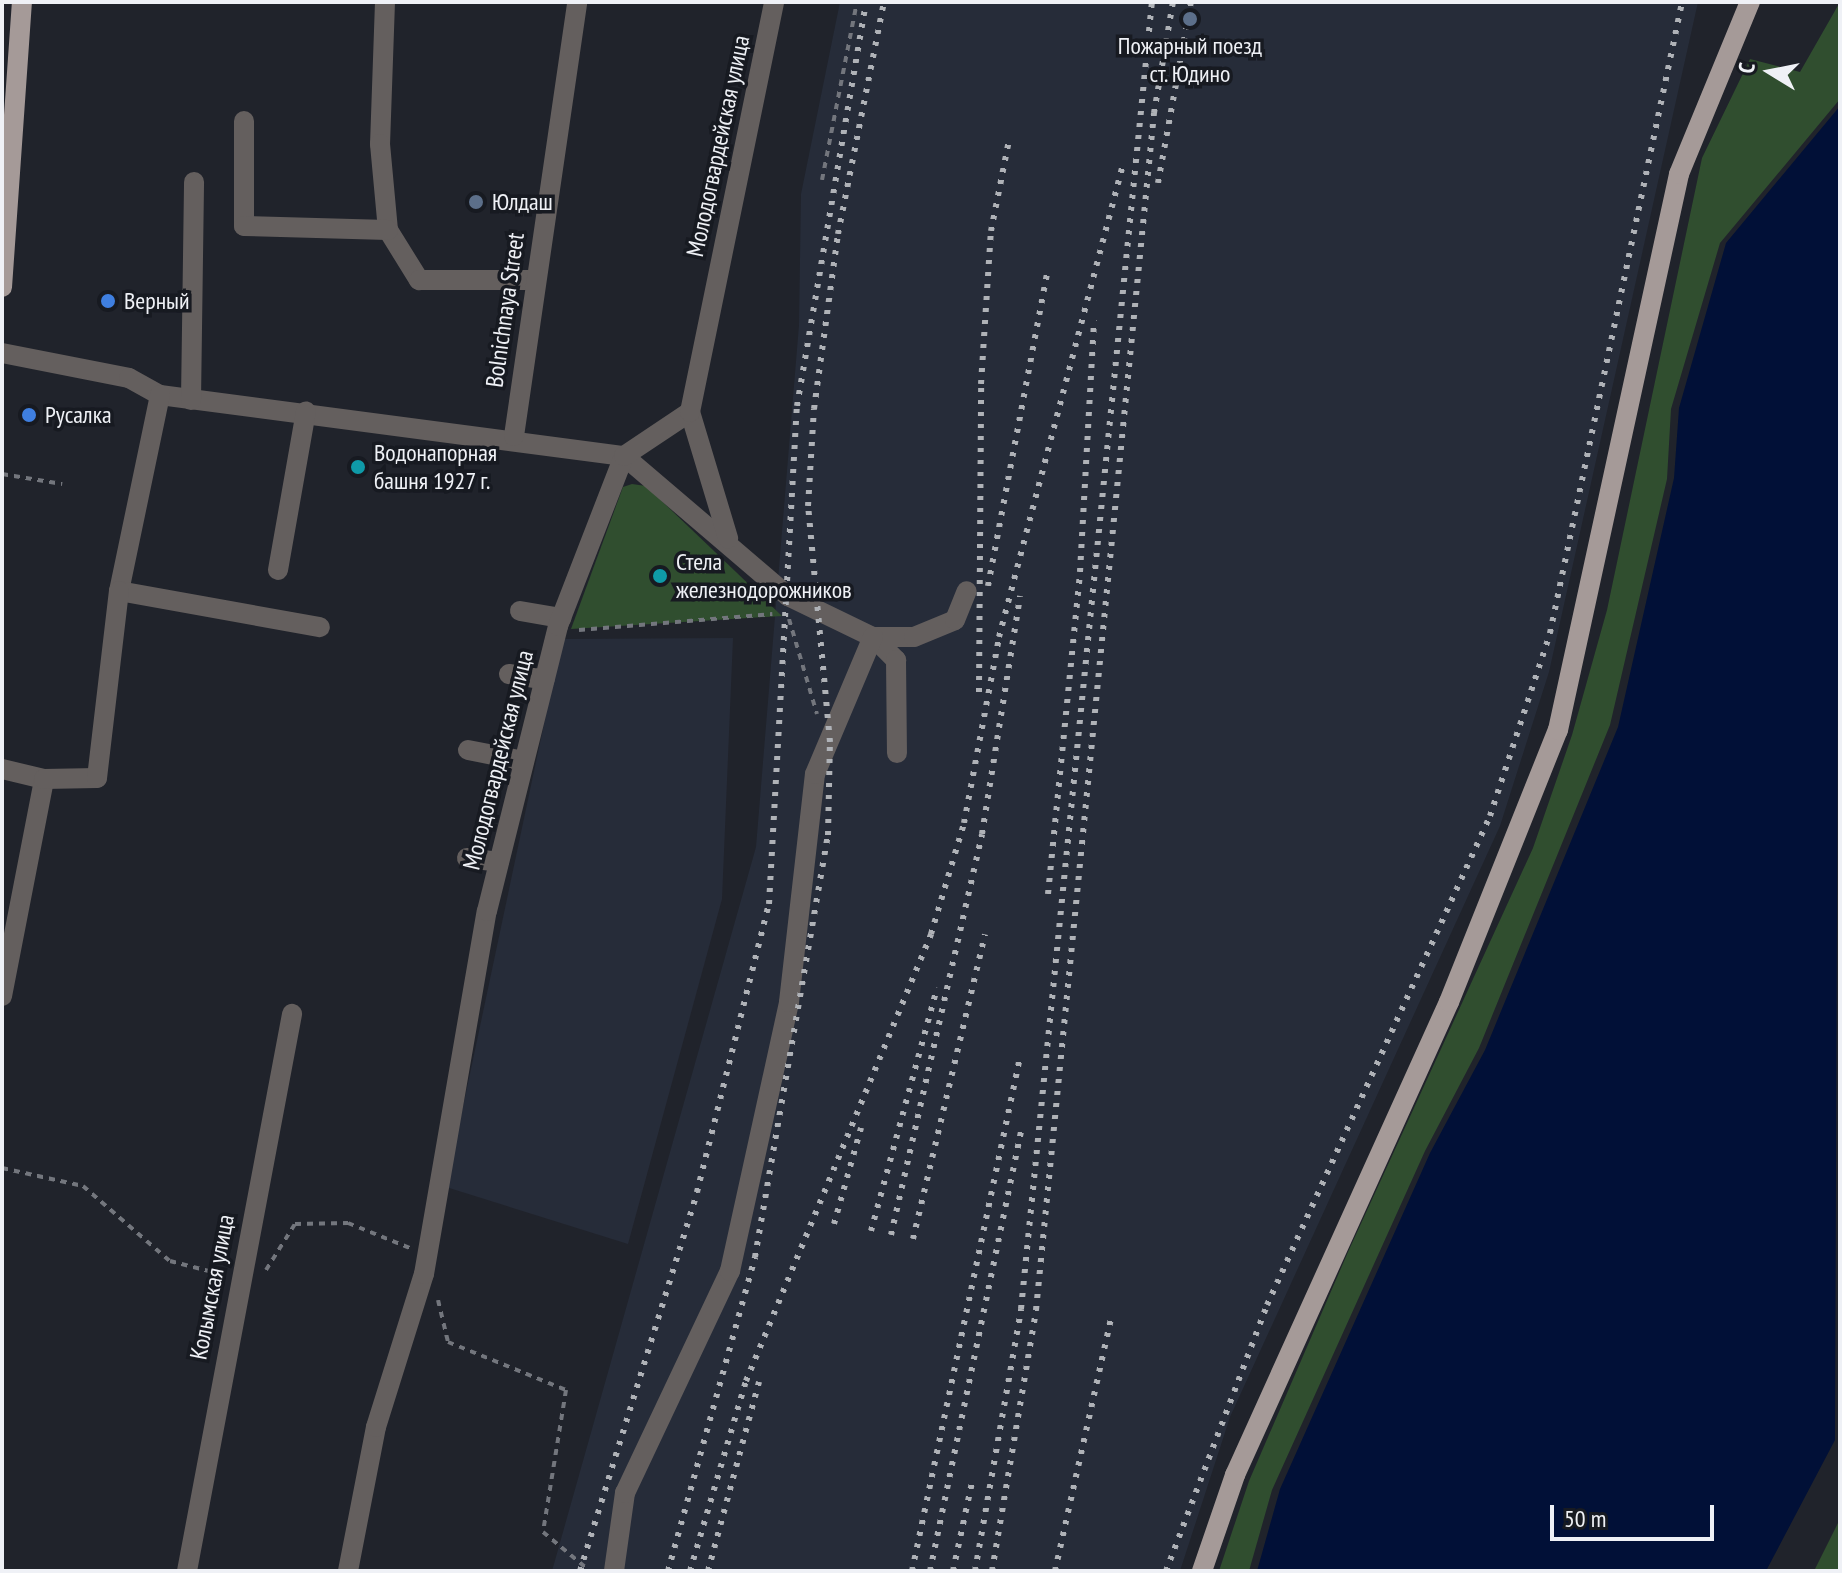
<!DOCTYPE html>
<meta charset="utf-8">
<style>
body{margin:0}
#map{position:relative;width:1842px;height:1573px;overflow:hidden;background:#20232b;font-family:"PT Sans Narrow",sans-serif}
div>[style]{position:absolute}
.built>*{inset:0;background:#262c39}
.green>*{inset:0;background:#304e2f}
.water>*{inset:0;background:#011037}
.path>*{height:4px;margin-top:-2px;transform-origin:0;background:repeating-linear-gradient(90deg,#73767d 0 6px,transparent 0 12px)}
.minor>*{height:20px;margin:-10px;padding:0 10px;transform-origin:10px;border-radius:10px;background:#645f5e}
.major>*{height:20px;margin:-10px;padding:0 10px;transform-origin:10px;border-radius:10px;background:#a59a98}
.rail>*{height:6px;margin-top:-3px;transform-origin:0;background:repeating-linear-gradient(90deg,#afb2b7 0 4px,transparent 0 12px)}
.dots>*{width:22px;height:22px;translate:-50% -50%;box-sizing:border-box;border:4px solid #171a21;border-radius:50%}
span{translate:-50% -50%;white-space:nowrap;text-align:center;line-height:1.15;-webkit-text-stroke:7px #171a21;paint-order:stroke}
.poi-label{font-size:24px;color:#eff1f6}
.left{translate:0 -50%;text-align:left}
.street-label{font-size:24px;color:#eff1f6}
.frame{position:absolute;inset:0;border:4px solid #eff1f6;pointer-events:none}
.north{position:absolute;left:1730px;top:32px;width:80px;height:80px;-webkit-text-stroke:6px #171a21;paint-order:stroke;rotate:280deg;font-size:22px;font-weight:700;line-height:32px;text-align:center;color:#eff1f6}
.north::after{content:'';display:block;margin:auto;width:28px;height:36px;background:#eff1f6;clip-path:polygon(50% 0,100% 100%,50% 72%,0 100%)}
.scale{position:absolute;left:1550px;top:1505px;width:164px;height:36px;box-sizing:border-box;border:4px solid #eff1f6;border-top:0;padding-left:10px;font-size:24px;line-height:28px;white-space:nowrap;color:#eff1f6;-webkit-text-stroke:6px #171a21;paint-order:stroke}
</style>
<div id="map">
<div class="built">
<div style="clip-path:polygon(840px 2px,1698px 2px,1549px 672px,1500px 826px,1230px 1417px,1180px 1571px,552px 1571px,756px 847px,799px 325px,801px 194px)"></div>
<div style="clip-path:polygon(733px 638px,722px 899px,628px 1244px,446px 1187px,562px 639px)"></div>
</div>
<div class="green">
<div style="clip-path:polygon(1840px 2px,1840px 99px,1720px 243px,1671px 409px,1667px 479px,1610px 725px,1479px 1048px,1425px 1151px,1272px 1490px,1249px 1571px,1219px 1571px,1249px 1481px,1348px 1252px,1533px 848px,1572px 735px,1607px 610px,1702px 158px,1750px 59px,1800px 72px)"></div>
<div style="clip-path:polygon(632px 484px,646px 486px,782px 616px,571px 629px,623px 487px)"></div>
<div style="clip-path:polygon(1840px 1519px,1840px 1571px,1814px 1571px)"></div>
</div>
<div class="water">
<div style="clip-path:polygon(1840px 106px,1835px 1440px,1766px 1571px,1257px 1571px,1280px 1489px,1430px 1153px,1485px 1050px,1618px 727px,1674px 478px,1679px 408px,1726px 243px)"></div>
</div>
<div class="path">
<div style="left:822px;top:180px;width:181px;rotate:-78.9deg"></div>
<div style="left:2px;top:474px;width:61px;rotate:9.5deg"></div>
<div style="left:789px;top:619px;width:99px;rotate:73.6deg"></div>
<div style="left:579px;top:630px;width:194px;rotate:-4.7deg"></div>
<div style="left:2px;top:1168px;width:83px;rotate:12.5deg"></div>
<div style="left:83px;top:1186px;width:115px;rotate:40.8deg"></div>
<div style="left:170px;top:1261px;width:56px;rotate:14.5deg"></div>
<div style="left:266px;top:1270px;width:54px;rotate:-57.8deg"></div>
<div style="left:295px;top:1224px;width:53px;rotate:-1.1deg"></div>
<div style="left:348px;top:1223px;width:67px;rotate:22deg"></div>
<div style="left:438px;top:1300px;width:43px;rotate:76.6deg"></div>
<div style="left:448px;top:1342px;width:127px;rotate:22.1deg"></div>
<div style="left:566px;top:1390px;width:144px;rotate:99.2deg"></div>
<div style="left:543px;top:1532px;width:61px;rotate:39.7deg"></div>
</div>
<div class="minor">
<div style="left:385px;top:2px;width:142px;rotate:92deg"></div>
<div style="left:380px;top:144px;width:86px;rotate:84.7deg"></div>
<div style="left:388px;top:230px;width:59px;rotate:58.2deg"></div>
<div style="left:419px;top:280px;width:117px"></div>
<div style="left:244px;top:121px;width:105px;rotate:90deg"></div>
<div style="left:244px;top:226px;width:144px;rotate:1.6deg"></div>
<div style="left:2px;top:353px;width:129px;rotate:11.1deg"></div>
<div style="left:129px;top:378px;width:35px;rotate:29deg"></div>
<div style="left:160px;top:395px;width:468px;rotate:7.5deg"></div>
<div style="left:624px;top:456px;width:216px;rotate:40.5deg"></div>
<div style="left:788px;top:596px;width:94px;rotate:25.8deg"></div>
<div style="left:873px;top:637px;width:33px;rotate:45deg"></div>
<div style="left:896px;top:660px;width:93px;rotate:89.4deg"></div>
<div style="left:160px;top:395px;width:200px;rotate:101.8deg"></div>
<div style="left:119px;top:591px;width:204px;rotate:10.2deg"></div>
<div style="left:191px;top:400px;width:218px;rotate:-89.2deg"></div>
<div style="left:690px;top:412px;width:132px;rotate:73.2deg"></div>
<div style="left:514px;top:436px;width:439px;rotate:-81.7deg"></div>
<div style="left:278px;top:570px;width:161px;rotate:-80deg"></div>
<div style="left:520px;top:611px;width:42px;rotate:9.7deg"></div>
<div style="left:873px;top:637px;width:41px"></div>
<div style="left:914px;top:637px;width:44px;rotate:-22.5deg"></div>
<div style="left:955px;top:620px;width:31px;rotate:-68deg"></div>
<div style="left:509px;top:674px;width:36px;rotate:9deg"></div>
<div style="left:468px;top:750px;width:57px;rotate:11.1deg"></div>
<div style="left:2px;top:769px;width:43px;rotate:13.4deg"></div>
<div style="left:467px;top:858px;width:32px;rotate:7deg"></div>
<div style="left:2px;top:996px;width:221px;rotate:-79deg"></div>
<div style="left:44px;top:779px;width:53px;rotate:-1.1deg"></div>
<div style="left:97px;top:778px;width:188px;rotate:-83.3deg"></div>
<div style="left:187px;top:1571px;width:567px;rotate:-79.32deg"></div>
<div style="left:348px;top:1571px;width:147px;rotate:-79deg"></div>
<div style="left:376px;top:1427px;width:160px;rotate:-72.6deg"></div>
<div style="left:424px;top:1274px;width:368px;rotate:-80.2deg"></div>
<div style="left:487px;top:911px;width:294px;rotate:-76deg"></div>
<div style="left:558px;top:626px;width:182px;rotate:-68.8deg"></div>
<div style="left:624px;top:456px;width:79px;rotate:-33.7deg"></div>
<div style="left:690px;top:412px;width:419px;rotate:-78.4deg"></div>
<div style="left:614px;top:1571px;width:79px;rotate:-82deg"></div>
<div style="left:625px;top:1493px;width:246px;rotate:-64.7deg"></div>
<div style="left:730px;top:1271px;width:275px;rotate:-77.6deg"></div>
<div style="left:789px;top:1002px;width:229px;rotate:-83.5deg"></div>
<div style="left:815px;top:774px;width:149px;rotate:-67.1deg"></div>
</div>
<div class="major">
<div style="left:2px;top:287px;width:286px;rotate:-86deg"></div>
<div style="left:1202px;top:1571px;width:102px;rotate:-71deg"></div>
<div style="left:1235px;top:1475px;width:519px;rotate:-65.66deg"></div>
<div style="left:1449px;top:1002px;width:293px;rotate:-68.2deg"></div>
<div style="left:1558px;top:730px;width:569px;rotate:-77.72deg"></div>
<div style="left:1679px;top:174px;width:186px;rotate:-67.6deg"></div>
</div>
<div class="rail">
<div style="left:1158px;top:183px;width:184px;rotate:-79.7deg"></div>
<div style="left:988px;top:586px;width:319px;rotate:-79.3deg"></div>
<div style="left:979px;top:692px;width:308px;rotate:-89.6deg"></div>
<div style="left:981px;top:384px;width:153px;rotate:-86.3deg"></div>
<div style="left:991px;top:231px;width:93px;rotate:-78.8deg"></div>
<div style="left:1048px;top:894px;width:324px;rotate:-84.3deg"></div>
<div style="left:1080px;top:572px;width:252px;rotate:-86.8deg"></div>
<div style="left:834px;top:1224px;width:100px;rotate:-74.3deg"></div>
<div style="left:871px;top:1231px;width:252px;rotate:-74.8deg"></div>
<div style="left:891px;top:1235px;width:411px;rotate:-77.2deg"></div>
<div style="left:982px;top:834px;width:241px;rotate:-80.9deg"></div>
<div style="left:913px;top:1239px;width:313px;rotate:-76.7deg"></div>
<div style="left:580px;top:1571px;width:397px;rotate:-72.8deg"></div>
<div style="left:697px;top:1192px;width:297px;rotate:-76deg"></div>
<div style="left:769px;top:904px;width:499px;rotate:-86.8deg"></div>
<div style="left:797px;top:406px;width:410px;rotate:-80.3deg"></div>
<div style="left:668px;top:1571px;width:326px;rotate:-74.5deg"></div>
<div style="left:755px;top:1257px;width:428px;rotate:-80.2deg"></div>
<div style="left:828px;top:835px;width:93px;rotate:-88.8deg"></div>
<div style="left:830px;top:742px;width:237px;rotate:-95.3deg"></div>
<div style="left:808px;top:506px;width:97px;rotate:-86.5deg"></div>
<div style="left:814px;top:409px;width:177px;rotate:-82.2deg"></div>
<div style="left:838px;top:234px;width:237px;rotate:-78.8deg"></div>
<div style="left:690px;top:1571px;width:198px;rotate:-73.6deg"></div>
<div style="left:746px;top:1381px;width:484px;rotate:-67.5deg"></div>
<div style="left:931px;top:934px;width:116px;rotate:-73.4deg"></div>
<div style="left:964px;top:823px;width:189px;rotate:-79.3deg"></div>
<div style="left:999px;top:637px;width:485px;rotate:-75.3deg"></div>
<div style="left:708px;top:1571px;width:196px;rotate:-74.9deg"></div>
<div style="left:912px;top:1571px;width:525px;rotate:-78.13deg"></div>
<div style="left:930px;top:1571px;width:450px;rotate:-78.3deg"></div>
<div style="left:953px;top:1571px;width:95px;rotate:-77.9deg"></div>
<div style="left:975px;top:1571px;width:266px;rotate:-80deg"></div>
<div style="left:1021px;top:1309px;width:1314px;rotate:-84.28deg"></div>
<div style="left:992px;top:1571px;width:265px;rotate:-80.4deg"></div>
<div style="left:1036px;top:1310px;width:1203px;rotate:-84.37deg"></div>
<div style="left:1154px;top:113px;width:113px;rotate:-80.3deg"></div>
<div style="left:1055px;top:1571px;width:263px;rotate:-77.5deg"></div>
<div style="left:1166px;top:1571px;width:285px;rotate:-69.2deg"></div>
<div style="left:1267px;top:1305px;width:537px;rotate:-65.49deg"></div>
<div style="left:1490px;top:816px;width:193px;rotate:-71.8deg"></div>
<div style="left:1550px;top:633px;width:645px;rotate:-78.18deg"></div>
</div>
<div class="dots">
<div style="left:1190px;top:19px;background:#5c6f8a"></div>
<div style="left:476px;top:202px;background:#5c6f8a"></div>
<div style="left:108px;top:301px;background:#3f7fe0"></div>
<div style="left:29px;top:415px;background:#3f7fe0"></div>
<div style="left:358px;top:467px;background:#0f9aa8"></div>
<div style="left:660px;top:576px;background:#0f9aa8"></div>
</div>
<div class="poi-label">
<span style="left:1190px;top:60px">Пожарный поезд<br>ст. Юдино</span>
<span class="left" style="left:492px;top:202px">Юлдаш</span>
<span class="left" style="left:124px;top:301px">Верный</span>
<span class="left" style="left:45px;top:415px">Русалка</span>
<span class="left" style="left:374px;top:467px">Водонапорная<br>башня 1927 г.</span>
<span class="left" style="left:676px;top:576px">Стела<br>железнодорожников</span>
</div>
<div class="street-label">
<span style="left:718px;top:146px;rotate:-78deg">Молодогвардейская улица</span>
<span style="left:505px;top:310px;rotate:-82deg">Bolnichnaya Street</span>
<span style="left:498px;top:760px;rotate:-76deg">Молодогвардейская улица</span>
<span style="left:212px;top:1287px;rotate:-79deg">Колымская улица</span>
</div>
<div class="frame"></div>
<div class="north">С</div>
<div class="scale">50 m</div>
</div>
